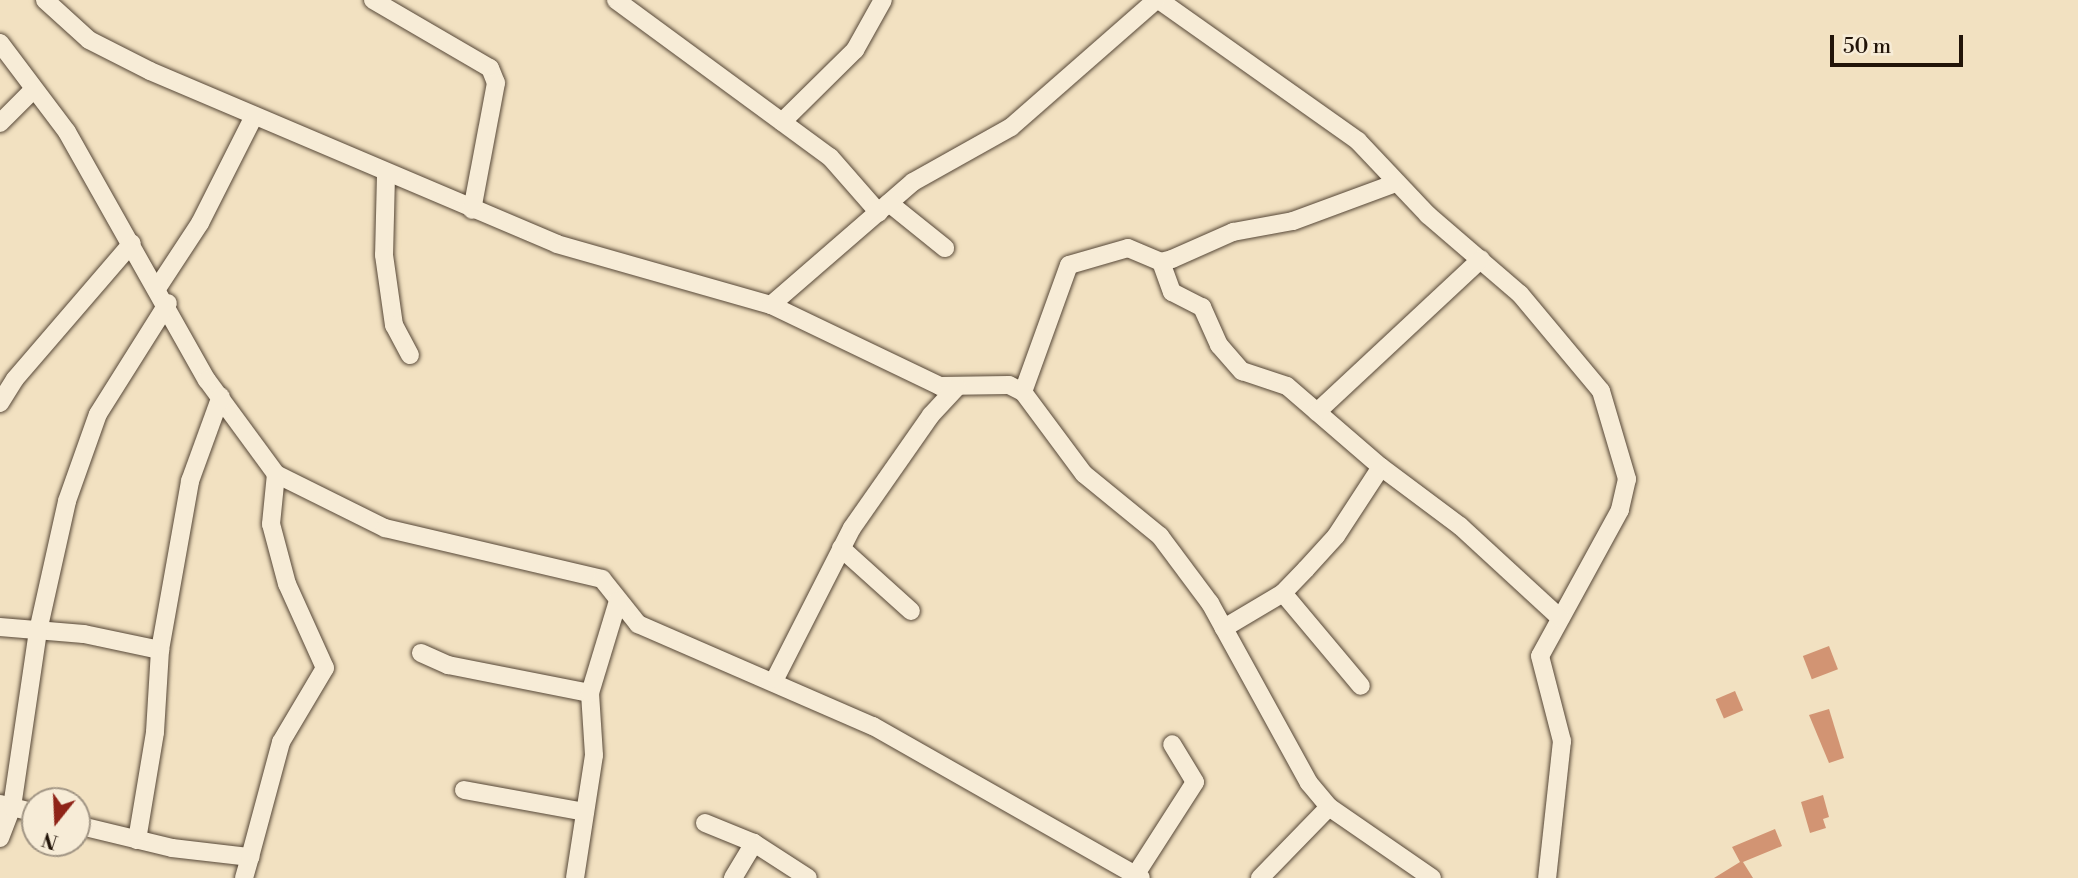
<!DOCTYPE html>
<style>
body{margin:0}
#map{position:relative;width:2078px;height:878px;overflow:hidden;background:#f2e1c1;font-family:"Libre Bodoni",serif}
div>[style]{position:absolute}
.building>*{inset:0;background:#d29473;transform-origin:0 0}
.roads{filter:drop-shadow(0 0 2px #564737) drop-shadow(0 0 2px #564737)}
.street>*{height:18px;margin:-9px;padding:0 9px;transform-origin:9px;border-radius:9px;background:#f7ecd7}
span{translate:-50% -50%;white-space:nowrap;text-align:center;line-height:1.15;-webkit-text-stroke:5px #f7ecd7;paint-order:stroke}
.north{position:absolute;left:21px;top:787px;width:70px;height:70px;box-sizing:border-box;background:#f7ecd7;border:2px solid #a29685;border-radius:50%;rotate:198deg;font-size:19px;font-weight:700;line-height:28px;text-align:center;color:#221409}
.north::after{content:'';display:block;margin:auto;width:24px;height:32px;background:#8f2418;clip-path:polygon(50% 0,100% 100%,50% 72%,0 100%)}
.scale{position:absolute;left:1830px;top:35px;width:133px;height:32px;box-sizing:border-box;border:4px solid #221409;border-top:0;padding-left:9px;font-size:21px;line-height:24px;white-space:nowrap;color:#221409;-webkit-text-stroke:5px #f7ecd7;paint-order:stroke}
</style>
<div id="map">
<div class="building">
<div style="left:1829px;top:646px;width:25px;height:28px;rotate:69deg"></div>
<div style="left:1735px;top:691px;width:21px;height:21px;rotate:67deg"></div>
<div style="clip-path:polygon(1829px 709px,1844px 758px,1829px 763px,1809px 715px)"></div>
<div style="clip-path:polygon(1823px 795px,1829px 817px,1823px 819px,1826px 828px,1810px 833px,1801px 802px)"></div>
<div style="clip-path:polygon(1775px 829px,1782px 846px,1743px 862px,1753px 878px,1714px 878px,1740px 862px,1732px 847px)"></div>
</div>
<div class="roads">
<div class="street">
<div style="left:45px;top:0;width:59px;rotate:42.3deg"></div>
<div style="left:89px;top:40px;width:68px;rotate:26.9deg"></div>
<div style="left:150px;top:71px;width:442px;rotate:23deg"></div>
<div style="left:557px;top:244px;width:223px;rotate:15.9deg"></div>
<div style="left:771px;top:305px;width:187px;rotate:25.6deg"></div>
<div style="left:940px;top:386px;width:69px;rotate:-0.8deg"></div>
<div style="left:1009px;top:385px;width:16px;rotate:27deg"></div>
<div style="left:1023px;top:392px;width:102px;rotate:53.4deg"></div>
<div style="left:1084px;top:474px;width:98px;rotate:39.2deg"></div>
<div style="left:1160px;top:536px;width:84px;rotate:53.3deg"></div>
<div style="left:1210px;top:603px;width:205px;rotate:61.2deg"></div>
<div style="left:1309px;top:783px;width:31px;rotate:50deg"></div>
<div style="left:1329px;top:807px;width:125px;rotate:34.6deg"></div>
<div style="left:373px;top:0;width:135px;rotate:30.2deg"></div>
<div style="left:490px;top:68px;width:16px;rotate:68deg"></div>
<div style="left:496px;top:83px;width:129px;rotate:100.7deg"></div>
<div style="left:616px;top:0;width:265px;rotate:36.3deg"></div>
<div style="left:830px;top:157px;width:74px;rotate:48.8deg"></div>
<div style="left:1159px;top:0;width:244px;rotate:35.3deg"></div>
<div style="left:1358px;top:141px;width:102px;rotate:46.6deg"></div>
<div style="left:1428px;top:215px;width:121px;rotate:40.7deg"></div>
<div style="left:1520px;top:294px;width:126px;rotate:50.1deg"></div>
<div style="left:1601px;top:391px;width:92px;rotate:73.5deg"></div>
<div style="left:1627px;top:479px;width:32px;rotate:103deg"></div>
<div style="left:1620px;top:510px;width:166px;rotate:118.7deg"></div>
<div style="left:1540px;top:656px;width:88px;rotate:75.5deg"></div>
<div style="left:1562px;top:741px;width:138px;rotate:96.2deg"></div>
<div style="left:0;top:43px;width:111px;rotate:53deg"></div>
<div style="left:67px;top:132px;width:285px;rotate:60.6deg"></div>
<div style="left:207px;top:380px;width:117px;rotate:53.7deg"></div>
<div style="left:276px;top:474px;width:122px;rotate:26.4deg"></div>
<div style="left:385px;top:528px;width:223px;rotate:13.2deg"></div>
<div style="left:602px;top:579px;width:58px;rotate:51.3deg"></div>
<div style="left:638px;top:624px;width:256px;rotate:23.5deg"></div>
<div style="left:873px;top:726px;width:308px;rotate:29.6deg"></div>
<div style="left:782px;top:122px;width:103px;rotate:-44.6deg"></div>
<div style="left:855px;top:50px;width:57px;rotate:-60.8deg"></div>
<div style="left:0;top:123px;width:44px;rotate:-45deg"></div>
<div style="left:386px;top:175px;width:80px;rotate:91.4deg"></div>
<div style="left:384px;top:255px;width:71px;rotate:81.9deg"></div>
<div style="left:394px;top:325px;width:34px;rotate:62deg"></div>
<div style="left:889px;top:203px;width:72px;rotate:38.8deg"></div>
<div style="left:1161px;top:262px;width:32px;rotate:70deg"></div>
<div style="left:1172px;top:292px;width:34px;rotate:27deg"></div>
<div style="left:1202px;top:307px;width:42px;rotate:65.9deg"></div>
<div style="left:1219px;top:345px;width:35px;rotate:49deg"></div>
<div style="left:1242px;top:371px;width:47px;rotate:18.4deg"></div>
<div style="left:1287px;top:386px;width:124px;rotate:40.8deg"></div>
<div style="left:1381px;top:467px;width:82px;rotate:123.1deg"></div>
<div style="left:1336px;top:536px;width:45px;rotate:132.3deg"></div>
<div style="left:1306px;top:569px;width:33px;rotate:134deg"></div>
<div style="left:1283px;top:593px;width:69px;rotate:149.3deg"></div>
<div style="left:158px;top:287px;width:77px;rotate:-56.7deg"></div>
<div style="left:200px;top:223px;width:120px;rotate:-63.2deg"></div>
<div style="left:771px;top:305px;width:188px;rotate:-40.9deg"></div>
<div style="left:913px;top:182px;width:112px;rotate:-29.3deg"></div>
<div style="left:1011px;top:127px;width:193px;rotate:-41.2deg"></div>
<div style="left:1023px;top:392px;width:135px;rotate:-70.1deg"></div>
<div style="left:1069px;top:265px;width:61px;rotate:-16.1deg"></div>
<div style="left:1128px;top:248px;width:36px;rotate:23deg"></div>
<div style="left:1161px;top:262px;width:11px;rotate:-15deg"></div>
<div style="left:1172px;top:259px;width:67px;rotate:-23.9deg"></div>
<div style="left:1233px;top:232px;width:61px;rotate:-10.4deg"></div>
<div style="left:1293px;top:221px;width:110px;rotate:-20.3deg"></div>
<div style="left:0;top:403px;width:28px;rotate:-58deg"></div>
<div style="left:15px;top:379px;width:179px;rotate:-49.3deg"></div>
<div style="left:1317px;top:412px;width:224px;rotate:-43deg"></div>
<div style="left:1381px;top:467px;width:99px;rotate:36.8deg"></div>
<div style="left:1460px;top:526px;width:136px;rotate:42.6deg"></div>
<div style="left:841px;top:548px;width:94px;rotate:42deg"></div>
<div style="left:1283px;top:593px;width:121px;rotate:50deg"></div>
<div style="left:0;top:627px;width:84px;rotate:4.8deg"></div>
<div style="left:84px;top:634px;width:78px;rotate:11.9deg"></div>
<div style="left:421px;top:653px;width:30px;rotate:24deg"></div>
<div style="left:448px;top:665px;width:145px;rotate:11.2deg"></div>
<div style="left:775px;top:679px;width:169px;rotate:-63deg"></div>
<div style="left:852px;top:528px;width:138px;rotate:-55deg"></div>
<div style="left:931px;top:415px;width:38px;rotate:-47deg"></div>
<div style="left:464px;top:790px;width:123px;rotate:10.3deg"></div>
<div style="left:0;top:804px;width:36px;rotate:14deg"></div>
<div style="left:705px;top:823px;width:53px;rotate:22.2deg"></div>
<div style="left:754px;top:843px;width:64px;rotate:32.9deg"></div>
<div style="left:77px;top:825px;width:98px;rotate:13.6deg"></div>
<div style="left:172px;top:848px;width:79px;rotate:6.6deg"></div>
<div style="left:250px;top:857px;width:22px;rotate:106deg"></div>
<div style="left:0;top:838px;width:33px;rotate:-69deg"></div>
<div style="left:12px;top:807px;width:178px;rotate:-81.6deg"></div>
<div style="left:38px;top:631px;width:133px;rotate:-77.4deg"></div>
<div style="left:67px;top:501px;width:92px;rotate:-70.4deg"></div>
<div style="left:98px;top:414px;width:131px;rotate:-57.8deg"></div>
<div style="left:137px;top:840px;width:109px;rotate:-80.5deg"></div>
<div style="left:155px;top:732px;width:82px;rotate:-86.5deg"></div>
<div style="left:160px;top:650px;width:172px;rotate:-79.9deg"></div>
<div style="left:190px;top:481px;width:90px;rotate:-70deg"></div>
<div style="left:250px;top:857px;width:119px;rotate:-74.9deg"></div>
<div style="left:281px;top:742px;width:86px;rotate:-59.3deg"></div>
<div style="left:325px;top:668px;width:92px;rotate:-114.3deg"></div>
<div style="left:287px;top:584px;width:62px;rotate:-104.9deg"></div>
<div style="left:271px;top:524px;width:50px;rotate:-84.3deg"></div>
<div style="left:1136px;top:874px;width:109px;rotate:-57.3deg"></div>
<div style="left:1195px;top:782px;width:44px;rotate:-121.2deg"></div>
<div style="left:575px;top:878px;width:124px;rotate:-81.2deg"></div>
<div style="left:594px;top:755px;width:62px;rotate:-93.7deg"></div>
<div style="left:590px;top:693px;width:96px;rotate:-73.1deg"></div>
<div style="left:733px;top:878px;width:41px;rotate:-59deg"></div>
<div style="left:1260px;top:878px;width:99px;rotate:-45.8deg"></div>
</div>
</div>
<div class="north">N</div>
<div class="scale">50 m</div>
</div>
